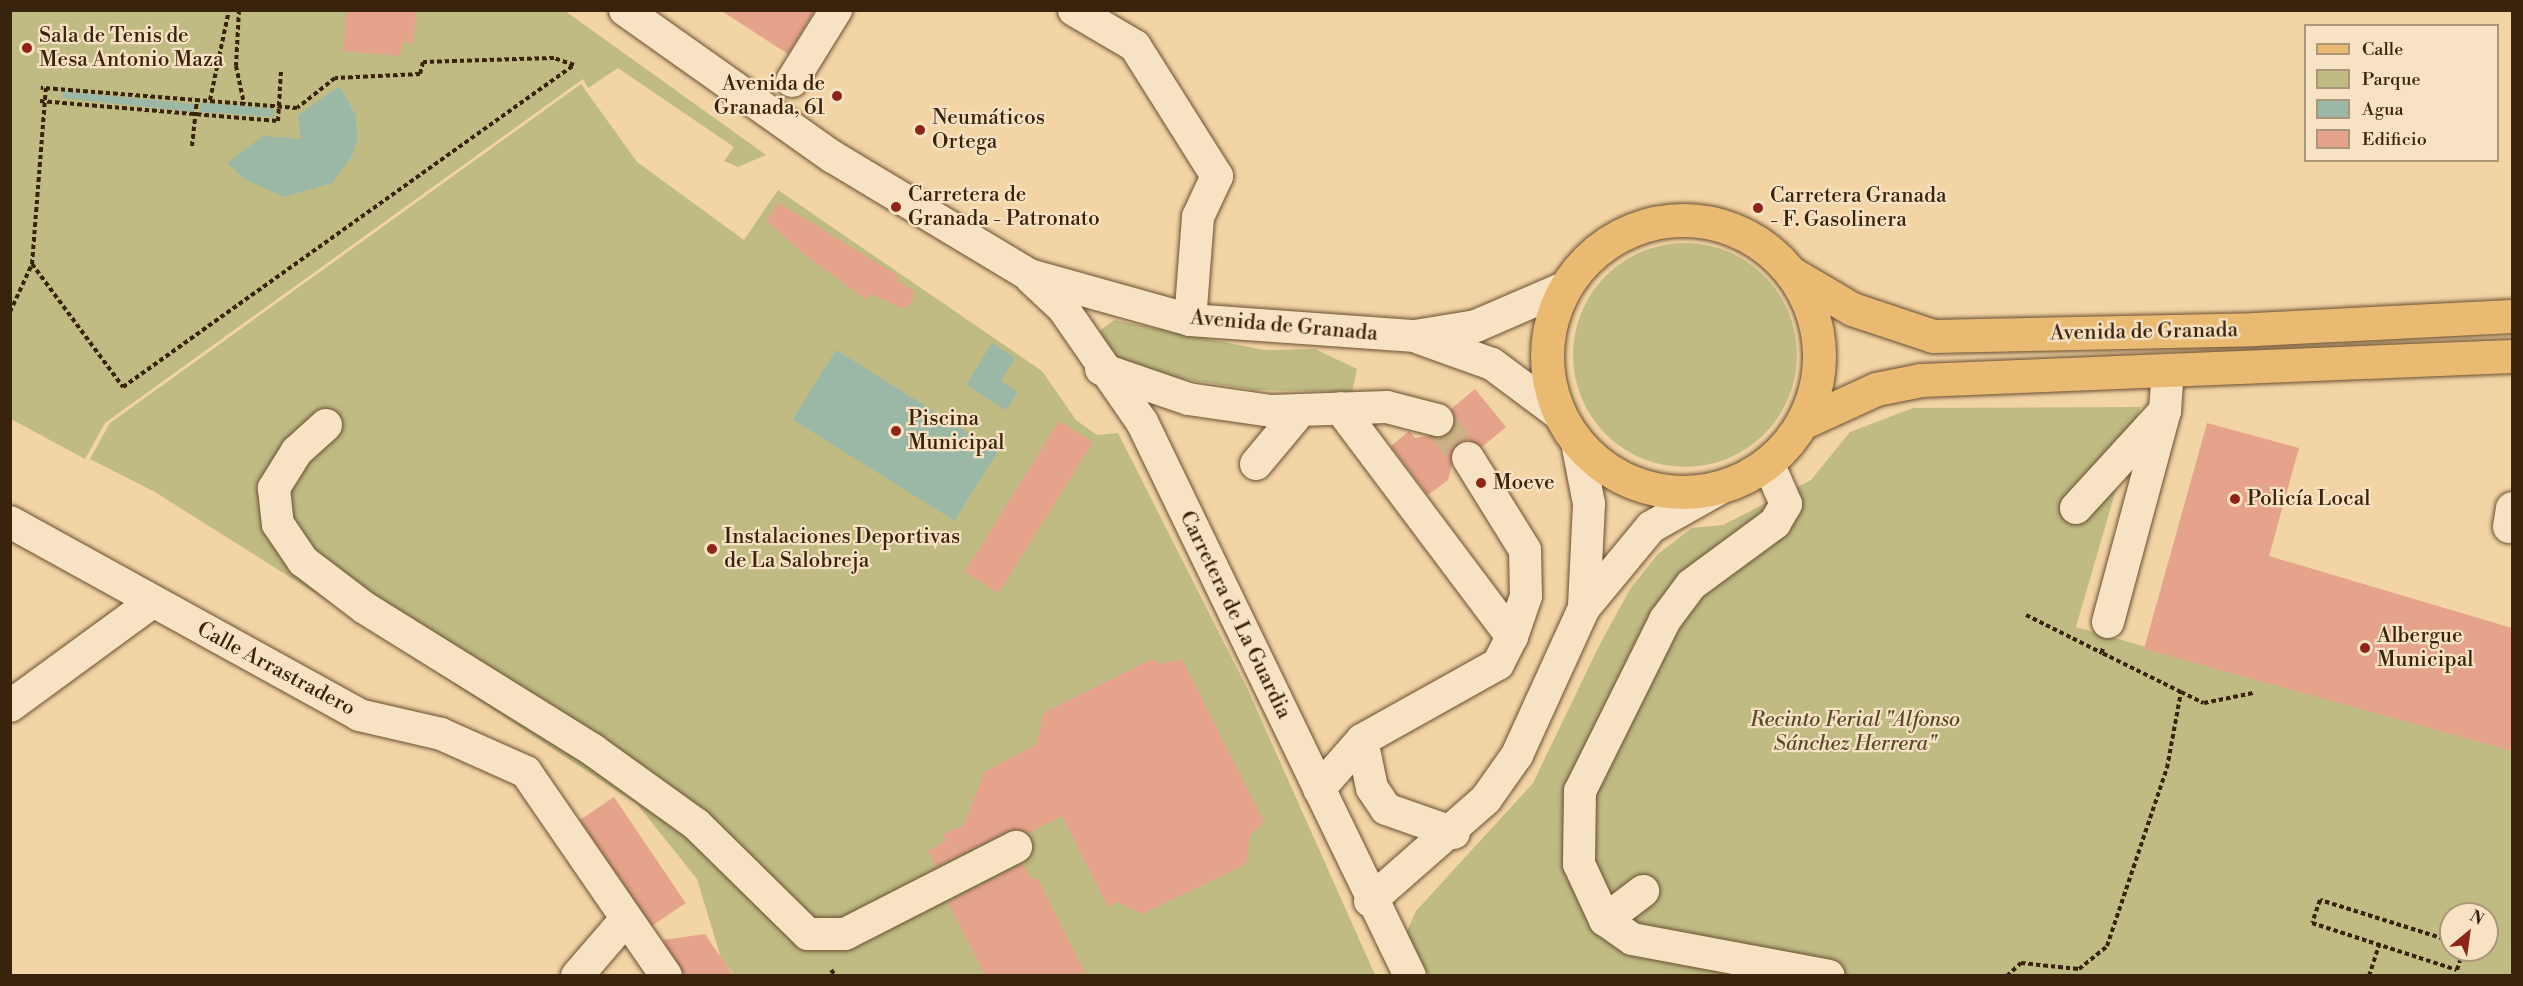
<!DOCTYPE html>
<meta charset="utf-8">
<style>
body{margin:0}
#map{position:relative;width:2523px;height:986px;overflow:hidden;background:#f3d4a5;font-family:"Libre Bodoni",serif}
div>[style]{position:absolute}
.green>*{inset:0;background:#bfbb83}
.round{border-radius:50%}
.water>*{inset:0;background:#9bb8a7;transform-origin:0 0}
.building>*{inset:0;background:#e5a38b;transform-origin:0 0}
.minor-tunnel>*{height:32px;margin-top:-16px;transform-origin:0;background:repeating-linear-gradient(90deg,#ceb186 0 32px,transparent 0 48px)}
.path>*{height:4px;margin-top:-2px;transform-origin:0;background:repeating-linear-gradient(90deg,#39230c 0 4.5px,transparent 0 7.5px)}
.roads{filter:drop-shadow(0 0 2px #684f32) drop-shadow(0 0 2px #684f32)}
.minor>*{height:32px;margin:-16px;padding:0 16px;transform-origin:16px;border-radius:16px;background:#f7e3c4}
.major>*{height:33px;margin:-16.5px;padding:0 16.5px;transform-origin:16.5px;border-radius:16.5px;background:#eaba72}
.major>.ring{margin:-16.5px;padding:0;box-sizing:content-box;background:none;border:33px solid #eaba72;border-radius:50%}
.dots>*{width:16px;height:16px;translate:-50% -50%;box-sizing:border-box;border:3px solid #f7e3c4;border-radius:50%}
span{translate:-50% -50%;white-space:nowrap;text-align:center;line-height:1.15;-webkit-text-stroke:4.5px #f7e3c4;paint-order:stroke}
.poi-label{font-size:21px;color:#39230c}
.left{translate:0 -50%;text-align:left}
.right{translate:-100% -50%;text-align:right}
.street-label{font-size:21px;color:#39230c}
.park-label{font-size:21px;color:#5a492a;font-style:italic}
.frame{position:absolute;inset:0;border:12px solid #39230c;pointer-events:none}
.legend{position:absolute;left:2304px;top:24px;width:195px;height:138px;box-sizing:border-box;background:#f7e3c4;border:2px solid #ab967a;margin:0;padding:8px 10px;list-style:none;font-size:18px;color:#39230c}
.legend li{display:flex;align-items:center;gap:12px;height:30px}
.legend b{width:30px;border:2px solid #ab967a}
.north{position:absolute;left:2439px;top:902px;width:60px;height:60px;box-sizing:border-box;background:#f7e3c4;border:2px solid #ab967a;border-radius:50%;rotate:29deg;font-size:16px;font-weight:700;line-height:24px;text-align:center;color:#39230c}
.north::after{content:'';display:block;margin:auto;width:21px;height:27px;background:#8f2418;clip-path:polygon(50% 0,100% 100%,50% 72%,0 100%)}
</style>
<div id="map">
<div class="green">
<div style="clip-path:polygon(10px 11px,565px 11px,766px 155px,738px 167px,724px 161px,734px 147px,618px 68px,588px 88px,583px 79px,105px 423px,85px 459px,11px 419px)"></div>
<div style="clip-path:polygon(581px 84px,637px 162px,744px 240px,778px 190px,1042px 371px,1076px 420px,1097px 435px,1118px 433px,1248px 690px,1375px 975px,734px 975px,721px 958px,697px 879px,637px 804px,337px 607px,155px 492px,90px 459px,110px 423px)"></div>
<div class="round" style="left:1573px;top:243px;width:224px;height:224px"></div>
<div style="clip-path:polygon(1114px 320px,1264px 350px,1315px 349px,1357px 369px,1352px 392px,1256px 390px,1137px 372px,1106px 357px,1096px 334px)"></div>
<div style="clip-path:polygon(evenodd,2140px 407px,2076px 627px,2512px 751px,2512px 975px,1429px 976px,1406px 933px,1416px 911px,1533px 783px,1599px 646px,1630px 589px,1658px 554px,1692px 528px,1723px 525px,1811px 480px,1850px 432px,1913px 408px,2140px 407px,2451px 914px,2487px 914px,2487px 950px,2451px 950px,2451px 914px)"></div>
</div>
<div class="water">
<div style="clip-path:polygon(340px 86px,356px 116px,357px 139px,352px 156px,332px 183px,284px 197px,246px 180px,227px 163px,263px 136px,301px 139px,298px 115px)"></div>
<div style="clip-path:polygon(63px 91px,195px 104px,193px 112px,62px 98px)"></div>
<div style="clip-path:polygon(201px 102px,274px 109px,274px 117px,200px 112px)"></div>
<div style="clip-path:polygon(992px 343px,1015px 358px,1001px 381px,1018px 392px,1006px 410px,966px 385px)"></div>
<div style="left:836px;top:350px;width:191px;height:82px;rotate:32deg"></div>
</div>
<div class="building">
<div style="clip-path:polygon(347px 10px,416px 10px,413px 43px,402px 42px,400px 56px,343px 51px)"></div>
<div style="clip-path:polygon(720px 10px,815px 10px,788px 54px)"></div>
<div style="clip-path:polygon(779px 203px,897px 275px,897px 281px,915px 291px,910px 305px,901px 308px,871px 294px,867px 300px,806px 256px,766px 220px)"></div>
<div style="clip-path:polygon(1475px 389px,1506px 427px,1482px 447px,1468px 440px,1458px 443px,1448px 480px,1428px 495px,1391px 446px,1409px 431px,1415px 438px,1449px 433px,1454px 424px,1451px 409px)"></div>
<div style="left:1059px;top:421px;width:40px;height:178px;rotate:32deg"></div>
<div style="clip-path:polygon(2207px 423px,2299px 448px,2269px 556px,2512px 628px,2512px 751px,2144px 649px)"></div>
<div style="clip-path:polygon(1152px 659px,1161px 664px,1182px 659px,1264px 822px,1250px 835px,1246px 864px,1142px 914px,1117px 902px,1108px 907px,1062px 816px,1027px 834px,1008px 831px,936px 867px,928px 851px,946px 841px,942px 835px,964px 825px,984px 772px,1037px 744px,1043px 713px)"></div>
<div style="left:614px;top:797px;width:128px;height:41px;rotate:56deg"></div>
<div style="clip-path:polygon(1023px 864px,1030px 877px,1038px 879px,1086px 975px,985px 975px,948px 902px)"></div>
<div style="clip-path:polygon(705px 934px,733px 975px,684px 975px,663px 940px)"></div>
</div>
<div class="minor-tunnel">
<div style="left:1437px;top:420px;width:49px;rotate:50.8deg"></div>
</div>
<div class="path">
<div style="left:239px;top:10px;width:56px;rotate:93.1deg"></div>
<div style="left:236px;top:66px;width:39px;rotate:78deg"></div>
<div style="left:210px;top:100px;width:92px;rotate:-78.1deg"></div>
<div style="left:40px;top:101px;width:239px;rotate:4.8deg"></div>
<div style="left:278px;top:121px;width:50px;rotate:-86.6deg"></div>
<div style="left:192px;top:146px;width:47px;rotate:-83.9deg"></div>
<div style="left:32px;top:264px;width:177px;rotate:-85.5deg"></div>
<div style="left:10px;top:312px;width:53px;rotate:-65.4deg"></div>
<div style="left:32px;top:264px;width:153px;rotate:53.5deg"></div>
<div style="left:123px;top:387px;width:554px;rotate:-35.53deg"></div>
<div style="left:574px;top:65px;width:21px;rotate:-161deg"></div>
<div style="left:554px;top:58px;width:131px;rotate:178.3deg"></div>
<div style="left:423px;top:62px;width:12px;rotate:104deg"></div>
<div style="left:420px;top:74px;width:85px;rotate:177.3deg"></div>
<div style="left:335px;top:78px;width:48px;rotate:141.7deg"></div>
<div style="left:297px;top:108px;width:257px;rotate:-175.5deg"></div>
<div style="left:2026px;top:615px;width:85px;rotate:26.6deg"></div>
<div style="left:2181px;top:692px;width:25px;rotate:26deg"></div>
<div style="left:2204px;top:703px;width:50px;rotate:-11.5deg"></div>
<div style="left:2451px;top:941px;width:137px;rotate:-162.6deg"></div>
<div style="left:2320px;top:900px;width:24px;rotate:109deg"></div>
<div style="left:2312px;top:923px;width:152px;rotate:18deg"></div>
<div style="left:2457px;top:970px;width:21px;rotate:-73deg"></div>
<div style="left:831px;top:970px;width:8px;rotate:50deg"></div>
<div style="left:2007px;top:976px;width:19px;rotate:-43deg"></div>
<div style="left:2021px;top:963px;width:58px;rotate:5.9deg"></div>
<div style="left:2079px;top:969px;width:36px;rotate:-39deg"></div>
<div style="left:2107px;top:946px;width:188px;rotate:-71.4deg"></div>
<div style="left:2167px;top:768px;width:77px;rotate:-79.6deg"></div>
<div style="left:2181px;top:692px;width:88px;rotate:-153.7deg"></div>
<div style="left:2102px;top:653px;width:6px;rotate:-81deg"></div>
<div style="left:2369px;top:976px;width:33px;rotate:-72deg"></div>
</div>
<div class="roads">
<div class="minor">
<div style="left:625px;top:10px;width:255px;rotate:35.3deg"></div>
<div style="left:833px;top:157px;width:229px;rotate:31deg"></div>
<div style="left:1029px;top:275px;width:167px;rotate:15.6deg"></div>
<div style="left:1190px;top:320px;width:226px;rotate:4.1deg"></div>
<div style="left:1415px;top:336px;width:62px;rotate:-9.3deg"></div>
<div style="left:1476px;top:326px;width:96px;rotate:-23.4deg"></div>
<div style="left:1074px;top:10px;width:71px;rotate:30.5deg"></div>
<div style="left:1135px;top:46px;width:154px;rotate:57.8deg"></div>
<div style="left:1217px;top:176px;width:45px;rotate:114.9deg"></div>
<div style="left:1198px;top:217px;width:103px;rotate:94.4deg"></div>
<div style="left:792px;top:81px;width:84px;rotate:-58.2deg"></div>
<div style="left:1031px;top:278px;width:44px;rotate:43.2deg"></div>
<div style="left:1063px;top:308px;width:139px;rotate:55.3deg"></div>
<div style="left:1142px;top:422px;width:615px;rotate:64.18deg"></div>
<div style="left:1419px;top:338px;width:77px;rotate:19.6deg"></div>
<div style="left:1492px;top:364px;width:84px;rotate:36.7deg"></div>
<div style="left:1101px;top:369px;width:92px;rotate:19deg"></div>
<div style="left:1188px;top:399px;width:84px;rotate:8.2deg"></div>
<div style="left:1271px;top:411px;width:116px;rotate:-2deg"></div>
<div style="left:1387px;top:407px;width:52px;rotate:14.6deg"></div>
<div style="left:326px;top:425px;width:39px;rotate:138deg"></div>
<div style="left:297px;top:451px;width:44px;rotate:121.9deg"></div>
<div style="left:274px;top:488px;width:36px;rotate:84deg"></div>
<div style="left:278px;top:524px;width:45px;rotate:56deg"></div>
<div style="left:303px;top:561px;width:78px;rotate:37.2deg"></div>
<div style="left:365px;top:608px;width:269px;rotate:31.9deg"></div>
<div style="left:593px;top:750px;width:127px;rotate:35.7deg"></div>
<div style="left:696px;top:824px;width:157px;rotate:44.5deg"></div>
<div style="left:808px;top:934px;width:37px"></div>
<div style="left:845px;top:934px;width:192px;rotate:-27deg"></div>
<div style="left:1577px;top:442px;width:63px;rotate:79deg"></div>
<div style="left:1589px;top:504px;width:104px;rotate:92.8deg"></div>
<div style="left:1468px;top:458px;width:108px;rotate:58.2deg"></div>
<div style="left:1525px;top:550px;width:46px;rotate:88.8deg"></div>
<div style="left:1526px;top:596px;width:43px;rotate:108.9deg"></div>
<div style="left:1768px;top:463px;width:45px;rotate:66.3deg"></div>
<div style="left:1786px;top:504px;width:22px;rotate:120deg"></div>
<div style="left:1775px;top:523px;width:104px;rotate:143.6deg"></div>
<div style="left:1691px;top:585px;width:44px;rotate:126.6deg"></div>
<div style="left:1665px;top:620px;width:191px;rotate:116.4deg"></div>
<div style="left:1580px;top:791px;width:73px;rotate:90.8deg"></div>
<div style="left:1579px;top:864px;width:62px;rotate:65.1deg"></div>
<div style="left:1605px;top:920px;width:33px;rotate:35deg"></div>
<div style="left:1632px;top:939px;width:200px;rotate:10.6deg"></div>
<div style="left:1256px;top:464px;width:70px;rotate:-50.2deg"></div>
<div style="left:2076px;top:508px;width:132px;rotate:-47.5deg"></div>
<div style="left:2165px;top:411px;width:39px;rotate:-86deg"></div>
<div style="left:10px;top:522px;width:399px;rotate:28.9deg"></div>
<div style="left:359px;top:715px;width:84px;rotate:13deg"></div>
<div style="left:441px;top:734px;width:93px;rotate:24.1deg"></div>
<div style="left:526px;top:772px;width:247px;rotate:55.5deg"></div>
<div style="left:2509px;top:527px;width:19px;rotate:-81deg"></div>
<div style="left:2108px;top:622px;width:219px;rotate:-74.9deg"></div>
<div style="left:10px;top:706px;width:176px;rotate:-36.2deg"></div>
<div style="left:1362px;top:740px;width:49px;rotate:78.2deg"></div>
<div style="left:1372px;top:788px;width:25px;rotate:56deg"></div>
<div style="left:1386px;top:809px;width:72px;rotate:19.4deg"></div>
<div style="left:1319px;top:789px;width:65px;rotate:-48.7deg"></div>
<div style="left:1362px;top:740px;width:156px;rotate:-29.2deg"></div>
<div style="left:1498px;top:664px;width:30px;rotate:-63deg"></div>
<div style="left:1512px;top:637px;width:286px;rotate:-126.9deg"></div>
<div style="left:1370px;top:901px;width:154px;rotate:-41.3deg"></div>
<div style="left:1486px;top:799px;width:54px;rotate:-54.8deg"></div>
<div style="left:1517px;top:755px;width:162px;rotate:-65.5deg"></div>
<div style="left:1584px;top:608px;width:105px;rotate:-50.4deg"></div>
<div style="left:1651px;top:527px;width:84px;rotate:-29.3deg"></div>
<div style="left:1605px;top:920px;width:48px;rotate:-37.3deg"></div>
<div style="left:577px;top:976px;width:75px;rotate:-49.3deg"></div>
</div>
<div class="major">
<div class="ring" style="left:1547px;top:220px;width:239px;height:239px"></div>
<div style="left:1791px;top:273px;width:71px;rotate:30.5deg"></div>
<div style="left:1852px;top:309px;width:85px;rotate:18.4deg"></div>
<div style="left:1933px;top:336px;width:321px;rotate:-1.2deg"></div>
<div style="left:2254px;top:329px;width:258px;rotate:-2.9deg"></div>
<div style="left:1802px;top:423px;width:81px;rotate:-24.7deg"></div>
<div style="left:1876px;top:389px;width:46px;rotate:-11.3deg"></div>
<div style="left:1921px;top:380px;width:591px;rotate:-2.33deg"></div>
</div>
</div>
<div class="dots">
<div style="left:27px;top:48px;background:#8f2418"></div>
<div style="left:837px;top:96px;background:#8f2418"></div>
<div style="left:920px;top:130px;background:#8f2418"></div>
<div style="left:896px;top:207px;background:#8f2418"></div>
<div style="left:1758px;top:208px;background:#8f2418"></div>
<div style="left:896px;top:431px;background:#8f2418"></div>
<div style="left:1481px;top:483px;background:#8f2418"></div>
<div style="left:2235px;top:499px;background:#8f2418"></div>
<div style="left:712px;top:549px;background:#8f2418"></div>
<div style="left:2365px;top:648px;background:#8f2418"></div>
</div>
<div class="poi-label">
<span class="left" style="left:39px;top:48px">Sala de Tenis de<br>Mesa Antonio Maza</span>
<span class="right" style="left:825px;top:96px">Avenida de<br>Granada, 61</span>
<span class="left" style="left:932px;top:130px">Neumáticos<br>Ortega</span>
<span class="left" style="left:908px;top:207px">Carretera de<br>Granada - Patronato</span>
<span class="left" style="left:1770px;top:208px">Carretera Granada<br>- F. Gasolinera</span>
<span class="left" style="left:908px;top:431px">Piscina<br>Municipal</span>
<span class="left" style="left:1493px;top:483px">Moeve</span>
<span class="left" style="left:2247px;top:499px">Policía Local</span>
<span class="left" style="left:724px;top:549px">Instalaciones Deportivas<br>de La Salobreja</span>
<span class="left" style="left:2377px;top:648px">Albergue<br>Municipal</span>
</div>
<div class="street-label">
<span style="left:1284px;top:326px;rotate:5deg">Avenida de Granada</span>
<span style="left:2144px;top:332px;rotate:-1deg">Avenida de Granada</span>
<span style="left:1235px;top:615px;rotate:64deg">Carretera de La Guardia</span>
<span style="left:276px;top:669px;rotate:28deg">Calle Arrastradero</span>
</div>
<div class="park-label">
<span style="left:1855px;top:732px">Recinto Ferial "Alfonso<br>Sánchez Herrera"</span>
</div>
<div class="frame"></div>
<ul class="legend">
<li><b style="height:8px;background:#eaba72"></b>Calle</li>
<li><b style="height:16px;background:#bfbb83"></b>Parque</li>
<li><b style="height:16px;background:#9bb8a7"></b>Agua</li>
<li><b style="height:16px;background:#e5a38b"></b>Edificio</li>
</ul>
<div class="north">N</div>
</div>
